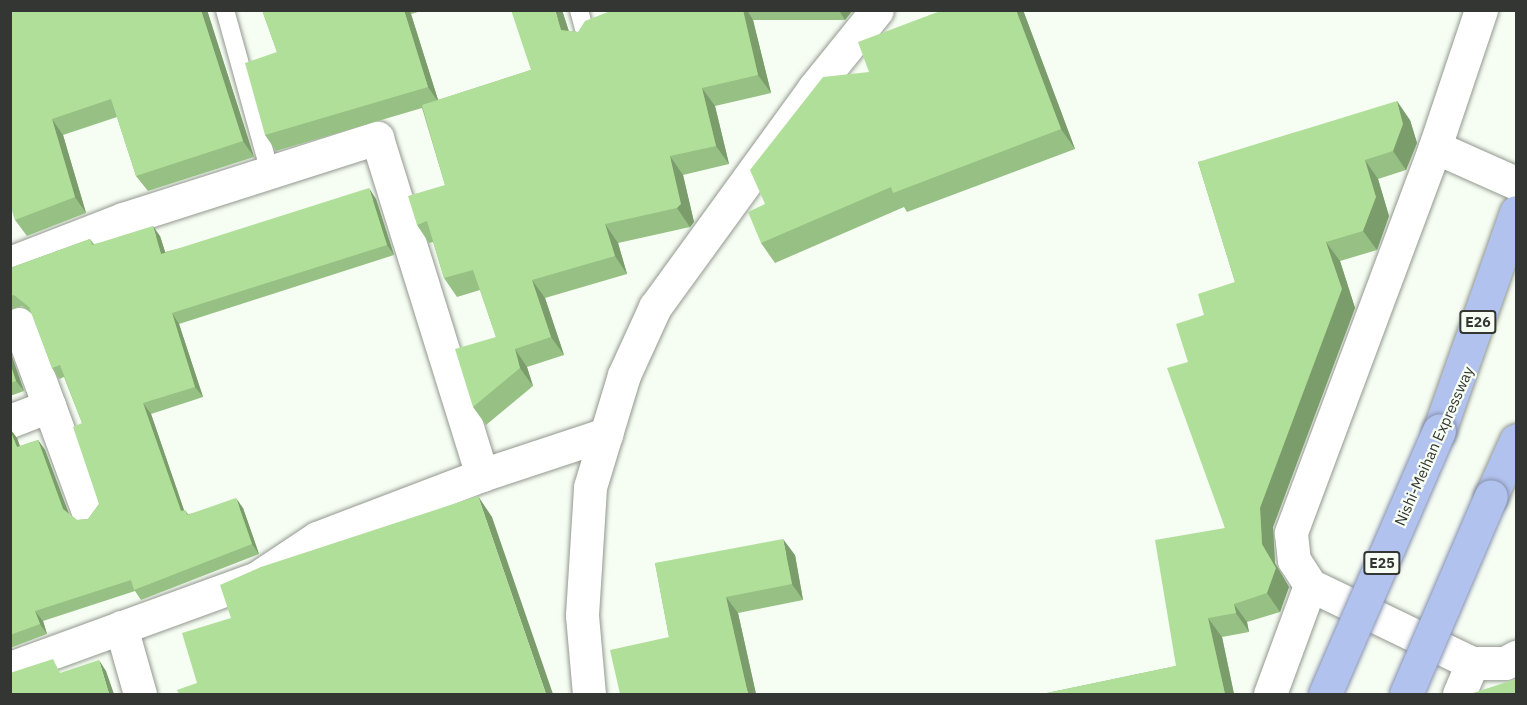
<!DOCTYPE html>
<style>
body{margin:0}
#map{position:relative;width:1527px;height:705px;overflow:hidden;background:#f6fdf3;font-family:"IBM Plex Sans",sans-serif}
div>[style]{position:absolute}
.roads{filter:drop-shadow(0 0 2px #92988f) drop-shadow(0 0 2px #92988f)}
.lane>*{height:18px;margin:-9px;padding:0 9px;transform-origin:9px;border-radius:9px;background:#fff}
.street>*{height:33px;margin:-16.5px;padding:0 16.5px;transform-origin:16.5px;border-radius:16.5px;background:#fff}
.highway>*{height:33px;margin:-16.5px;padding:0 16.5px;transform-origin:16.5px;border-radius:16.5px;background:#b2c2ef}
.bridges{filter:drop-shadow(0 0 2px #8691ad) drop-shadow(0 0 2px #8691ad)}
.highway-bridge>*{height:33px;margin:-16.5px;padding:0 16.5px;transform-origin:16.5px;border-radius:16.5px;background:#b2c2ef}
.wall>*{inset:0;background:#97c084}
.shaded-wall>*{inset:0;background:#7b9c6b}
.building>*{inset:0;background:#b0df99}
span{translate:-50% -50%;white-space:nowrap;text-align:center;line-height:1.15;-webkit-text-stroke:4.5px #f6fdf3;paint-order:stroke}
.shield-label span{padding:2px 4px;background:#f6fdf3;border:2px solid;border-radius:4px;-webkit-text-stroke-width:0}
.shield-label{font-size:14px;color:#343633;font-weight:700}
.street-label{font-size:15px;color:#343633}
.frame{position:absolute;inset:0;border:12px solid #343633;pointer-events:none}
</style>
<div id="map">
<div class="roads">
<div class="lane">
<div style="left:225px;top:10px;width:168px;rotate:74.5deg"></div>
<div style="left:579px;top:10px;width:31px;rotate:75deg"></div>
</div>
<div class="street">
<div style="left:1481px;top:10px;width:145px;rotate:108.6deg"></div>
<div style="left:1435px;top:147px;width:412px;rotate:110.5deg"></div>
<div style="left:1291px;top:533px;width:27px;rotate:84deg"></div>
<div style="left:1294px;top:560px;width:30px;rotate:57deg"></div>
<div style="left:1310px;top:585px;width:180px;rotate:25.7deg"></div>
<div style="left:1472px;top:663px;width:33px"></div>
<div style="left:1505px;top:663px;width:13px;rotate:-29deg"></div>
<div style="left:1435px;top:147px;width:89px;rotate:24deg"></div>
<div style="left:10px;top:263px;width:121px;rotate:-21.3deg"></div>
<div style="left:123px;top:219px;width:267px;rotate:-17.7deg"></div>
<div style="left:377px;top:138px;width:353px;rotate:72.7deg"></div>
<div style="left:19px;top:324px;width:200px;rotate:69.8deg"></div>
<div style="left:10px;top:421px;width:42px;rotate:-21deg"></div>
<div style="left:121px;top:627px;width:70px;rotate:74.2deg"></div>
<div style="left:10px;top:668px;width:263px;rotate:-20deg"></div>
<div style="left:257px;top:578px;width:72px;rotate:-33.7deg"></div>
<div style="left:317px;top:538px;width:177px;rotate:-20.9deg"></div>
<div style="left:482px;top:475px;width:131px;rotate:-18.3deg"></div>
<div style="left:589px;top:694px;width:79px;rotate:-95.1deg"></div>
<div style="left:582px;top:615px;width:128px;rotate:-86.4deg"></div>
<div style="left:590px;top:487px;width:117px;rotate:-73.1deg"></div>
<div style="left:624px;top:375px;width:75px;rotate:-65.5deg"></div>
<div style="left:655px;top:307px;width:271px;rotate:-54deg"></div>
<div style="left:814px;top:88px;width:100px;rotate:-51.1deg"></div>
<div style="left:1270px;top:694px;width:116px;rotate:-69.8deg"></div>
<div style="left:1459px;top:694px;width:34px;rotate:-67deg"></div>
</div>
<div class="highway">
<div style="left:1439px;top:431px;width:232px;rotate:-70.6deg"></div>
<div style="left:1491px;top:496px;width:61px;rotate:-65.9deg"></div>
</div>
</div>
<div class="bridges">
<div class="highway-bridge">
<div style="left:1325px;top:694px;width:287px;rotate:-66.6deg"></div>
<div style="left:1406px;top:694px;width:215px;rotate:-66.8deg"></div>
</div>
</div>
<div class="wall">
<div style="clip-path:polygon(10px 10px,207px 10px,254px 157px,148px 191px,136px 176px,117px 117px,63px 135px,86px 213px,27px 236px,15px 220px)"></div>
<div style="clip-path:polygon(262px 10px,418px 10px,418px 12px,411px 14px,438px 100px,531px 70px,562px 10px,569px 31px,578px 32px,613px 10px,853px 10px,845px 20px,753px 20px,771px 93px,715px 106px,729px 164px,683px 175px,694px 222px,690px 227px,618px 243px,627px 274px,545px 298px,564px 355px,527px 367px,533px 386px,486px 425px,473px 407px,496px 337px,480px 290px,457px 297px,444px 278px,433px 242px,429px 243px,417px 225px,445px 185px,422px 108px,276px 151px,265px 135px,277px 52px)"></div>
<div style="clip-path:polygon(1023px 10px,1075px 149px,907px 212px,904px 207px,775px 263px,761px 243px,765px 204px,869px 72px)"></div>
<div style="clip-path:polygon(1410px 120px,1417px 143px,1406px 170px,1378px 179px,1389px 216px,1377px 250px,1340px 261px,1355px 308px,1273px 527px,1275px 563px,1289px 587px,1280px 612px,1247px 622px,1249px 632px,1222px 637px,1234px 694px,1042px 694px,1176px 666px,1225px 528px,1188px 362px,1204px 315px,1235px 282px,1198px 162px)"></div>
<div style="clip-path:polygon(376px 199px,394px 255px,179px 324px,203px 397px,151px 414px,184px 510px,185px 510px,188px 514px,243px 508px,259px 554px,141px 600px,135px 591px,43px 621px,47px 634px,10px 648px,10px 429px,17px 438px,20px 446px,38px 440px,45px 450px,68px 513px,77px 520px,88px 519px,99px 504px,82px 423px,64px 377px,59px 379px,52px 368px,32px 314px,22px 306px,10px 310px,10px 268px,90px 239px,94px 244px,160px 236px,165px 252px)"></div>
<div style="clip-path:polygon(10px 351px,24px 391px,10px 396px)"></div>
<div style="clip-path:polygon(795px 555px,803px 600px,738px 613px,756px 694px,669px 637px,655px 563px)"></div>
</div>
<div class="shaded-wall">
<div style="clip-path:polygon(201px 10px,207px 10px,254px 157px,243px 141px)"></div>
<div style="clip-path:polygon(404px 10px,409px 10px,411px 14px,439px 103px,428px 87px)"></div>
<div style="clip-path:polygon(555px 10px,562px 10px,574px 48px,561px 30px)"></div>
<div style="clip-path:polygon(743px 10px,747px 10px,753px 20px,771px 93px,758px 75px)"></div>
<div style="clip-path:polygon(839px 10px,853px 10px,845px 20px)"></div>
<div style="clip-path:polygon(1016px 10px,1023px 10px,1075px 149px,1061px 129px)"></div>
<div style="clip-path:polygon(702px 88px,715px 106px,729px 164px,716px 146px)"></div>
<div style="clip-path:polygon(1397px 101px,1410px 120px,1417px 143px,1406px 170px,1393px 151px)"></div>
<div style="clip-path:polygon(52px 119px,63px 135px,86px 213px,75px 197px)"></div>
<div style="clip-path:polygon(670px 156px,683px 175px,694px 222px,690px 227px,677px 208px)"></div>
<div style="clip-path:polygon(1365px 160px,1378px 179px,1389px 216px,1377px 250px,1363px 231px)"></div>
<div style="clip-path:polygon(369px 188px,376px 199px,394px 255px,387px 245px)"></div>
<div style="clip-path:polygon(605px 224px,618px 243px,627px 274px,615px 256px)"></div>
<div style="clip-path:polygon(153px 226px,160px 236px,169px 264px,161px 254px)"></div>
<div style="clip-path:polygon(1326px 242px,1340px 261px,1355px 308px,1273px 527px,1275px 563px,1289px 587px,1280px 612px,1267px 593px,1262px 544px,1260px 508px)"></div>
<div style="clip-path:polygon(532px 280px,545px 298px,564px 355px,551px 337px)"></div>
<div style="clip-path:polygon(172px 313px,179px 324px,203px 397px,195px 387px)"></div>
<div style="clip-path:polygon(515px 349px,527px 367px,533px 386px,520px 368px)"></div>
<div style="clip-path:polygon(10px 351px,24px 391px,16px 381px,10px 363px)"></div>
<div style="clip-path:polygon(143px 403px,151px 414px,188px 522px,181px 511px)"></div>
<div style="clip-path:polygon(10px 429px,17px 438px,24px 458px,17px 447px)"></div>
<div style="clip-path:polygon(38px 440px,45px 450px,71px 519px,63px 509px)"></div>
<div style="clip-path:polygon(478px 496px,492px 517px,553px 694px,546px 694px)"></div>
<div style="clip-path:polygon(236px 498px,243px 508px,259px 554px,252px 544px)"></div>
<div style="clip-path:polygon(783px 539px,795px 555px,803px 600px,792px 584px)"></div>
<div style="clip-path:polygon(726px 597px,738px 613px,756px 694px,748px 694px)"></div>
<div style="clip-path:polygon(1234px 604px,1247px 622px,1249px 632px,1236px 613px)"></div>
<div style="clip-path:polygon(35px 611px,43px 621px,47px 634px,40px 624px)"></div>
<div style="clip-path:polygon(1208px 618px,1222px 637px,1234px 694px,1225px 694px)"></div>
<div style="clip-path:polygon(99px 660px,106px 671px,114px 694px,109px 694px)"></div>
</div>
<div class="building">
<div style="clip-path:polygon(10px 10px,201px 10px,243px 141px,136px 176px,111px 99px,52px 119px,75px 197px,15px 220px,10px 205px)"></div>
<div style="clip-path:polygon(262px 10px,404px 10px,428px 87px,265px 135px,245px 63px,277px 52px)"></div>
<div style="clip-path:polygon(511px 10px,555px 10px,561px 30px,578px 32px,585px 21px,613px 10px,743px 10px,758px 75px,702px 88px,716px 146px,670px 156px,681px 204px,677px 208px,605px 224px,615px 256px,532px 280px,551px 337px,515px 349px,520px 368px,473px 407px,455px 349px,496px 337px,473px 270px,444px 278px,427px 221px,417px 225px,408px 196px,445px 185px,422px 105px,531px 70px)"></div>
<div style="clip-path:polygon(943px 10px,1016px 10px,1061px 129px,893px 193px,891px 187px,761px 243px,748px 212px,765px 204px,750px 170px,823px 77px,869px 72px,858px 42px)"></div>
<div style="clip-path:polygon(1397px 101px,1403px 124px,1393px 151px,1365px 160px,1376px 197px,1363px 231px,1326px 242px,1342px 289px,1260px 508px,1262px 544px,1276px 568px,1267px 593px,1234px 604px,1236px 613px,1208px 618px,1225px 694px,1042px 694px,1176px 666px,1155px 540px,1225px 528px,1167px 368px,1188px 362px,1176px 324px,1204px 315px,1198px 294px,1235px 282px,1198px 162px)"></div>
<div style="clip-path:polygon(369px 188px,387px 245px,172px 313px,195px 387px,143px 403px,181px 511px,185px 510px,187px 515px,236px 498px,252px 544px,134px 590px,131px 580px,35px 611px,40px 624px,10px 635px,10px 430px,17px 447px,38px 440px,63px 509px,77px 520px,88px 519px,99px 504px,73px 427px,82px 423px,60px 365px,52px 368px,29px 307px,14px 295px,10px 296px,10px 268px,90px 239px,92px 245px,153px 226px,161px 254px)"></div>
<div style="clip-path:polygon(10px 363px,16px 381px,10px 383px)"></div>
<div style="clip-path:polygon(478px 496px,546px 694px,179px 694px,177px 690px,197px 683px,182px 633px,231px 618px,220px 585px,261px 567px)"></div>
<div style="clip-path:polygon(783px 539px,792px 584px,726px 597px,748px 694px,620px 694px,610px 650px,669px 637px,655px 563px)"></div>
<div style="clip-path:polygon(53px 659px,60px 673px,99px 660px,109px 694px,10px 694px,10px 673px)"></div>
<div style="clip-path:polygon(1516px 679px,1516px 694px,1470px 694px)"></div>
</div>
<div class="shield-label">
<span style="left:1478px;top:322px">E26</span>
<span style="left:1382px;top:563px">E25</span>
</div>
<div class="street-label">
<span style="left:1434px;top:446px;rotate:-66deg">Nishi-Meihan Expressway</span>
</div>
<div class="frame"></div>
</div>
